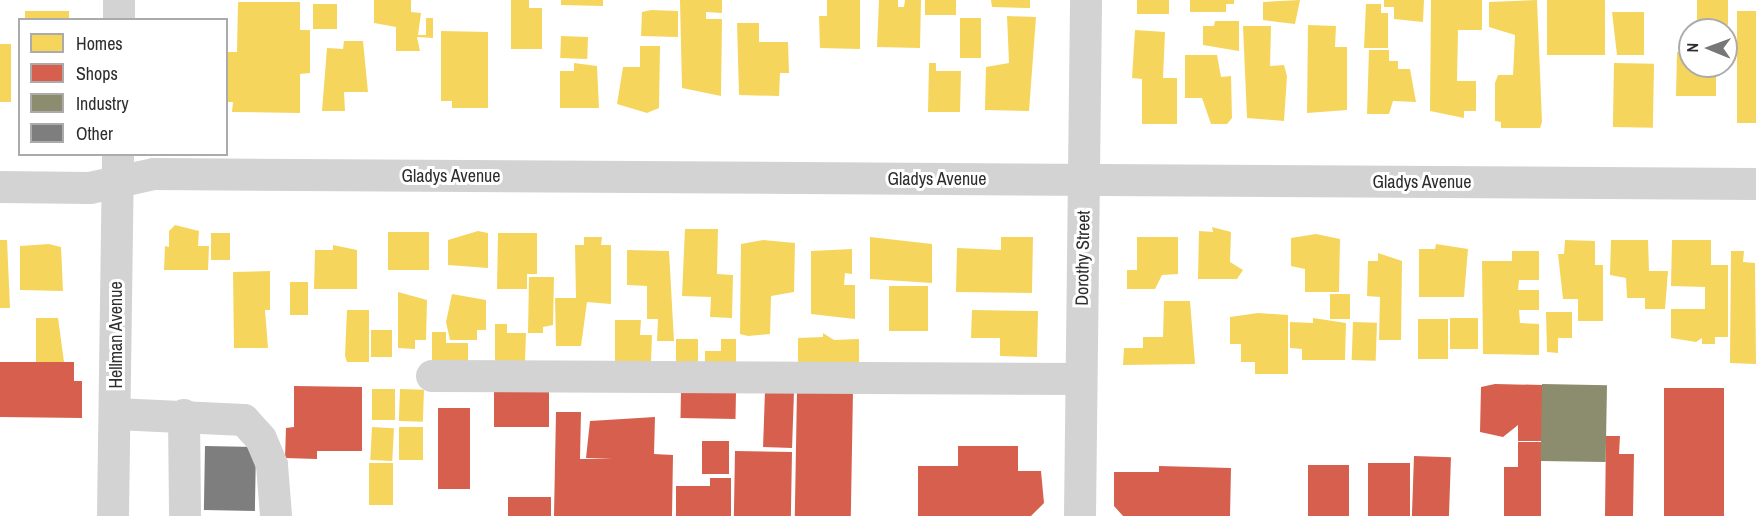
<!DOCTYPE html>
<style>
body{margin:0}
#map{position:relative;width:1756px;height:516px;overflow:hidden;background:#fff;font-family:"Archivo Narrow",sans-serif}
div>[style]{position:absolute}
.homes>*{inset:0;background:#f6d55c;transform-origin:0 0}
.shops>*{inset:0;background:#d6604d;transform-origin:0 0}
.industry>*{inset:0;background:#8c8c6e;transform-origin:0 0}
.building>*{inset:0;background:#7e7e7e;transform-origin:0 0}
.minor>*{height:32px;margin:-16px;padding:0 16px;transform-origin:16px;border-radius:16px;background:#d3d3d3}
span{translate:-50% -50%;white-space:nowrap;text-align:center;line-height:1.15;-webkit-text-stroke:6px #fff;paint-order:stroke}
.street-label{font-size:18px;color:#2e2e2e}
.legend{position:absolute;left:18px;top:18px;width:210px;height:138px;box-sizing:border-box;background:#fff;border:2px solid #ababab;margin:0;padding:8px 10px;list-style:none;font-size:18px;color:#2e2e2e}
.legend li{display:flex;align-items:center;gap:12px;height:30px}
.legend b{width:30px;border:2px solid #ababab}
.north{position:absolute;left:1678px;top:18px;width:60px;height:60px;box-sizing:border-box;background:#fff;border:2px solid #ababab;border-radius:50%;rotate:271deg;font-size:16px;font-weight:700;line-height:24px;text-align:center;color:#2e2e2e}
.north::after{content:'';display:block;margin:auto;width:21px;height:27px;background:#777;clip-path:polygon(50% 0,100% 100%,50% 72%,0 100%)}
</style>
<div id="map">
<div class="homes">
<div style="clip-path:polygon(374px 0,411px 0,411px 12px,421px 13px,418px 35px,426px 35px,426px 18px,433px 18px,433px 38px,417px 37px,420px 51px,396px 51px,396px 27px,374px 23px)"></div>
<div style="clip-path:polygon(511px 0,529px 0,529px 8px,542px 8px,542px 49px,511px 49px)"></div>
<div style="clip-path:polygon(561px 0,603px 0,603px 6px,561px 5px)"></div>
<div style="clip-path:polygon(680px 0,722px 0,722px 13px,706px 12px,706px 19px,722px 19px,721px 96px,682px 88px)"></div>
<div style="clip-path:polygon(827px 0,860px 0,860px 49px,820px 48px,819px 16px,827px 16px)"></div>
<div style="clip-path:polygon(879px 0,898px 0,898px 7px,904px 7px,905px 0,921px 0,920px 48px,877px 47px)"></div>
<div style="left:925px;top:0;width:31px;height:15px"></div>
<div style="clip-path:polygon(991px 0,1030px 0,1030px 8px,992px 7px)"></div>
<div style="left:1137px;top:0;width:32px;height:14px"></div>
<div style="clip-path:polygon(1190px 0,1234px 0,1234px 4px,1226px 4px,1226px 12px,1190px 12px)"></div>
<div style="clip-path:polygon(1300px 0,1295px 24px,1263px 20px,1263px 2px)"></div>
<div style="clip-path:polygon(1384px 0,1424px 0,1423px 22px,1394px 19px,1394px 7px,1384px 7px)"></div>
<div style="clip-path:polygon(1431px 0,1482px 0,1482px 30px,1458px 30px,1457px 81px,1476px 81px,1476px 111px,1464px 111px,1464px 118px,1430px 111px)"></div>
<div style="clip-path:polygon(1537px 0,1542px 122px,1540px 128px,1501px 128px,1501px 122px,1495px 121px,1495px 83px,1498px 75px,1513px 75px,1515px 35px,1489px 27px,1489px 2px)"></div>
<div style="left:1547px;top:0;width:58px;height:55px"></div>
<div style="left:1697px;top:0;width:31px;height:25px"></div>
<div style="clip-path:polygon(238px 2px,300px 2px,300px 30px,310px 30px,310px 73px,300px 74px,300px 113px,232px 112px,233px 102px,226px 102px,226px 52px,237px 52px)"></div>
<div style="left:313px;top:4px;width:24px;height:25px"></div>
<div style="clip-path:polygon(1366px 4px,1381px 4px,1381px 13px,1388px 13px,1388px 48px,1364px 48px)"></div>
<div style="clip-path:polygon(651px 10px,678px 11px,678px 37px,641px 36px,642px 12px)"></div>
<div style="left:25px;top:11px;width:44px;height:9px"></div>
<div style="left:1737px;top:11px;width:19px;height:112px"></div>
<div style="clip-path:polygon(1612px 12px,1644px 12px,1644px 55px,1617px 55px)"></div>
<div style="clip-path:polygon(1007px 16px,1036px 17px,1029px 111px,985px 110px,986px 67px,1009px 63px)"></div>
<div style="left:960px;top:18px;width:21px;height:40px"></div>
<div style="clip-path:polygon(1215px 21px,1239px 21px,1239px 51px,1203px 45px,1203px 26px,1214px 26px)"></div>
<div style="clip-path:polygon(737px 23px,759px 23px,759px 42px,788px 42px,789px 73px,780px 73px,779px 96px,739px 95px)"></div>
<div style="clip-path:polygon(1308px 25px,1336px 26px,1335px 47px,1347px 47px,1347px 110px,1307px 113px)"></div>
<div style="clip-path:polygon(1243px 26px,1271px 26px,1270px 66px,1284px 65px,1287px 76px,1284px 121px,1247px 118px)"></div>
<div style="clip-path:polygon(1135px 30px,1165px 32px,1163px 78px,1177px 78px,1177px 124px,1142px 124px,1142px 79px,1132px 78px)"></div>
<div style="clip-path:polygon(441px 31px,488px 32px,488px 108px,452px 108px,452px 101px,441px 101px)"></div>
<div style="left:561px;top:36px;width:27px;height:22px;rotate:2deg"></div>
<div style="clip-path:polygon(344px 41px,363px 41px,368px 92px,344px 92px,345px 111px,322px 111px,327px 48px,343px 49px)"></div>
<div style="left:0;top:44px;width:11px;height:58px"></div>
<div style="clip-path:polygon(640px 46px,660px 46px,659px 108px,647px 113px,617px 104px,623px 67px,640px 67px)"></div>
<div style="clip-path:polygon(1369px 50px,1389px 50px,1389px 61px,1398px 61px,1398px 69px,1410px 69px,1416px 102px,1393px 101px,1389px 114px,1367px 114px)"></div>
<div style="clip-path:polygon(1677px 52px,1690px 53px,1690px 66px,1716px 66px,1716px 96px,1676px 96px)"></div>
<div style="clip-path:polygon(1185px 55px,1217px 55px,1221px 77px,1231px 76px,1232px 118px,1227px 124px,1211px 124px,1202px 98px,1185px 98px)"></div>
<div style="clip-path:polygon(574px 63px,597px 66px,599px 108px,560px 108px,560px 71px,574px 71px)"></div>
<div style="clip-path:polygon(929px 63px,936px 63px,936px 71px,961px 71px,960px 112px,928px 112px)"></div>
<div style="left:1614px;top:63px;width:40px;height:64px;rotate:1deg"></div>
<div style="clip-path:polygon(175px 225px,199px 231px,198px 246px,209px 246px,208px 270px,164px 270px,165px 246px,169px 247px,169px 231px)"></div>
<div style="clip-path:polygon(1212px 227px,1231px 232px,1230px 262px,1243px 270px,1237px 279px,1198px 279px,1199px 231px,1213px 232px)"></div>
<div style="clip-path:polygon(685px 229px,718px 229px,717px 274px,733px 275px,732px 318px,710px 317px,711px 297px,682px 296px)"></div>
<div style="clip-path:polygon(478px 231px,488px 233px,488px 268px,448px 265px,448px 240px)"></div>
<div style="left:388px;top:232px;width:41px;height:38px"></div>
<div style="left:211px;top:233px;width:19px;height:27px"></div>
<div style="clip-path:polygon(498px 233px,537px 233px,537px 274px,527px 274px,527px 289px,497px 289px)"></div>
<div style="clip-path:polygon(1316px 234px,1340px 239px,1339px 292px,1305px 292px,1305px 269px,1291px 266px,1291px 238px)"></div>
<div style="clip-path:polygon(584px 237px,602px 237px,601px 245px,611px 245px,611px 304px,587px 302px,581px 346px,556px 346px,555px 298px,576px 298px,575px 245px,584px 245px)"></div>
<div style="clip-path:polygon(870px 237px,932px 244px,932px 283px,870px 279px)"></div>
<div style="clip-path:polygon(1001px 237px,1033px 237px,1032px 293px,956px 292px,957px 248px,1001px 250px)"></div>
<div style="clip-path:polygon(1137px 237px,1178px 237px,1178px 274px,1162px 275px,1155px 289px,1127px 289px,1127px 270px,1137px 270px)"></div>
<div style="clip-path:polygon(0 240px,7px 240px,10px 308px,0 308px)"></div>
<div style="clip-path:polygon(763px 240px,795px 243px,794px 292px,771px 296px,770px 334px,748px 336px,740px 334px,741px 244px)"></div>
<div style="clip-path:polygon(1565px 240px,1595px 241px,1595px 265px,1603px 265px,1603px 321px,1578px 321px,1578px 299px,1563px 299px,1558px 254px,1564px 254px)"></div>
<div style="clip-path:polygon(1611px 240px,1648px 240px,1649px 271px,1668px 271px,1665px 309px,1645px 309px,1645px 298px,1627px 298px,1626px 278px,1610px 275px)"></div>
<div style="clip-path:polygon(1672px 240px,1711px 240px,1711px 265px,1728px 265px,1728px 337px,1715px 337px,1715px 344px,1702px 344px,1702px 338px,1696px 342px,1671px 338px,1671px 309px,1705px 309px,1705px 287px,1671px 286px)"></div>
<div style="clip-path:polygon(49px 244px,61px 247px,63px 291px,20px 290px,20px 246px)"></div>
<div style="clip-path:polygon(1436px 244px,1468px 249px,1464px 297px,1419px 297px,1419px 249px,1435px 249px)"></div>
<div style="clip-path:polygon(333px 245px,357px 250px,357px 289px,314px 289px,315px 250px,333px 250px)"></div>
<div style="clip-path:polygon(852px 249px,852px 274px,845px 273px,844px 285px,855px 285px,855px 319px,811px 314px,811px 251px)"></div>
<div style="clip-path:polygon(627px 250px,669px 251px,674px 341px,657px 341px,658px 319px,647px 319px,647px 286px,627px 285px)"></div>
<div style="clip-path:polygon(1512px 251px,1539px 251px,1539px 280px,1519px 280px,1518px 290px,1539px 290px,1539px 310px,1519px 310px,1520px 323px,1539px 324px,1539px 355px,1483px 354px,1482px 261px,1512px 261px)"></div>
<div style="clip-path:polygon(1731px 251px,1744px 251px,1743px 262px,1755px 263px,1756px 364px,1730px 363px)"></div>
<div style="clip-path:polygon(1378px 253px,1402px 261px,1401px 340px,1379px 340px,1380px 297px,1367px 296px,1368px 261px,1378px 261px)"></div>
<div style="clip-path:polygon(270px 271px,270px 310px,265px 310px,268px 348px,234px 348px,233px 272px)"></div>
<div style="clip-path:polygon(529px 277px,554px 277px,553px 325px,543px 327px,543px 333px,528px 333px)"></div>
<div style="left:290px;top:282px;width:18px;height:33px"></div>
<div style="left:889px;top:286px;width:39px;height:45px"></div>
<div style="clip-path:polygon(398px 292px,427px 300px,426px 340px,415px 340px,415px 349px,398px 348px)"></div>
<div style="clip-path:polygon(452px 294px,486px 300px,486px 330px,477px 330px,477px 340px,450px 340px,446px 322px)"></div>
<div style="left:1330px;top:294px;width:20px;height:25px"></div>
<div style="clip-path:polygon(1164px 301px,1190px 301px,1195px 364px,1123px 365px,1124px 348px,1143px 348px,1143px 337px,1163px 337px)"></div>
<div style="clip-path:polygon(347px 310px,369px 310px,369px 362px,347px 362px,345px 356px)"></div>
<div style="clip-path:polygon(972px 310px,1038px 311px,1037px 357px,1000px 356px,1000px 338px,971px 338px)"></div>
<div style="clip-path:polygon(1546px 312px,1572px 312px,1572px 338px,1558px 338px,1558px 353px,1547px 352px)"></div>
<div style="clip-path:polygon(1258px 313px,1288px 315px,1288px 374px,1255px 374px,1255px 362px,1241px 362px,1241px 344px,1230px 344px,1230px 317px)"></div>
<div style="clip-path:polygon(36px 318px,58px 318px,64px 362px,36px 362px)"></div>
<div style="clip-path:polygon(1313px 318px,1346px 323px,1345px 360px,1302px 360px,1302px 349px,1290px 348px,1290px 322px,1313px 323px)"></div>
<div style="left:1450px;top:318px;width:28px;height:31px"></div>
<div style="left:1418px;top:319px;width:30px;height:40px"></div>
<div style="clip-path:polygon(615px 320px,641px 320px,640px 335px,652px 335px,651px 362px,615px 361px)"></div>
<div style="left:1353px;top:322px;width:24px;height:38px;rotate:2deg"></div>
<div style="clip-path:polygon(495px 324px,507px 324px,507px 333px,526px 333px,525px 362px,495px 362px)"></div>
<div style="left:371px;top:330px;width:21px;height:27px"></div>
<div style="clip-path:polygon(432px 332px,446px 332px,446px 343px,468px 343px,468px 363px,432px 363px)"></div>
<div style="clip-path:polygon(823px 333px,834px 340px,859px 339px,859px 364px,798px 363px,798px 338px,823px 337px)"></div>
<div style="left:676px;top:339px;width:22px;height:25px"></div>
<div style="clip-path:polygon(721px 339px,736px 339px,736px 365px,705px 365px,705px 351px,721px 351px)"></div>
<div style="left:372px;top:389px;width:23px;height:31px"></div>
<div style="left:400px;top:389px;width:24px;height:32px;rotate:2deg"></div>
<div style="left:372px;top:427px;width:22px;height:33px;rotate:3deg"></div>
<div style="left:399px;top:427px;width:24px;height:33px"></div>
<div style="left:369px;top:463px;width:24px;height:42px"></div>
</div>
<div class="shops">
<div style="clip-path:polygon(0 362px,74px 362px,74px 381px,82px 381px,82px 418px,0 417px)"></div>
<div style="clip-path:polygon(1495px 384px,1542px 385px,1542px 441px,1518px 441px,1518px 425px,1503px 437px,1480px 432px,1481px 387px)"></div>
<div style="clip-path:polygon(294px 386px,362px 387px,362px 451px,317px 451px,317px 459px,285px 458px,286px 428px,294px 427px)"></div>
<div style="left:1664px;top:388px;width:60px;height:128px"></div>
<div style="left:681px;top:390px;width:55px;height:28px;rotate:1deg"></div>
<div style="left:797px;top:390px;width:56px;height:126px;rotate:1deg"></div>
<div style="left:765px;top:391px;width:29px;height:56px;rotate:2deg"></div>
<div style="left:494px;top:392px;width:55px;height:35px"></div>
<div style="left:438px;top:408px;width:32px;height:81px"></div>
<div style="clip-path:polygon(556px 412px,581px 412px,580px 459px,613px 459px,586px 458px,590px 421px,655px 417px,654px 454px,673px 455px,672px 516px,554px 516px)"></div>
<div style="clip-path:polygon(1606px 436px,1620px 436px,1619px 454px,1634px 454px,1633px 516px,1605px 516px)"></div>
<div style="left:702px;top:441px;width:27px;height:33px"></div>
<div style="clip-path:polygon(1518px 442px,1541px 442px,1541px 516px,1504px 516px,1504px 467px,1518px 467px)"></div>
<div style="clip-path:polygon(958px 446px,1018px 446px,1018px 471px,1041px 471px,1044px 503px,1031px 516px,918px 516px,918px 466px,958px 466px)"></div>
<div style="left:735px;top:451px;width:57px;height:65px;rotate:1deg"></div>
<div style="left:1414px;top:456px;width:37px;height:60px;rotate:2deg"></div>
<div style="left:1368px;top:463px;width:42px;height:53px"></div>
<div style="left:1308px;top:465px;width:41px;height:51px"></div>
<div style="clip-path:polygon(1159px 466px,1231px 468px,1230px 516px,1123px 516px,1114px 506px,1114px 472px,1159px 472px)"></div>
<div style="clip-path:polygon(710px 478px,731px 478px,731px 516px,676px 516px,676px 486px,710px 486px)"></div>
<div style="left:508px;top:497px;width:43px;height:19px"></div>
</div>
<div class="industry">
<div style="left:1542px;top:384px;width:65px;height:77px;rotate:1deg"></div>
</div>
<div class="building">
<div style="left:205px;top:446px;width:51px;height:64px;rotate:1deg"></div>
</div>
<div class="minor">
<div style="left:119px;top:20px;width:20px;rotate:-90deg"></div>
<div style="left:0;top:187px;width:90px;rotate:0.6deg"></div>
<div style="left:90px;top:188px;width:66px;rotate:-12.3deg"></div>
<div style="left:154px;top:174px;width:1602px;rotate:0.36deg"></div>
<div style="left:432px;top:376px;width:649px;rotate:0.26deg"></div>
<div style="left:116px;top:414px;width:128px;rotate:2.7deg"></div>
<div style="left:244px;top:420px;width:25px;rotate:48deg"></div>
<div style="left:261px;top:439px;width:28px;rotate:67deg"></div>
<div style="left:272px;top:465px;width:51px;rotate:85.5deg"></div>
<div style="left:184px;top:415px;width:101px;rotate:89.4deg"></div>
<div style="left:113px;top:516px;width:362px;rotate:-89.2deg"></div>
<div style="left:1080px;top:516px;width:516px;rotate:-89.33deg"></div>
</div>
<div class="street-label">
<span style="left:451px;top:176px">Gladys Avenue</span>
<span style="left:937px;top:179px">Gladys Avenue</span>
<span style="left:1422px;top:182px">Gladys Avenue</span>
<span style="left:1083px;top:258px;rotate:-89deg">Dorothy Street</span>
<span style="left:116px;top:335px;rotate:-90deg">Hellman Avenue</span>
</div>
<ul class="legend">
<li><b style="height:16px;background:#f6d55c"></b>Homes</li>
<li><b style="height:16px;background:#d6604d"></b>Shops</li>
<li><b style="height:16px;background:#8c8c6e"></b>Industry</li>
<li><b style="height:16px;background:#7e7e7e"></b>Other</li>
</ul>
<div class="north">N</div>
</div>
